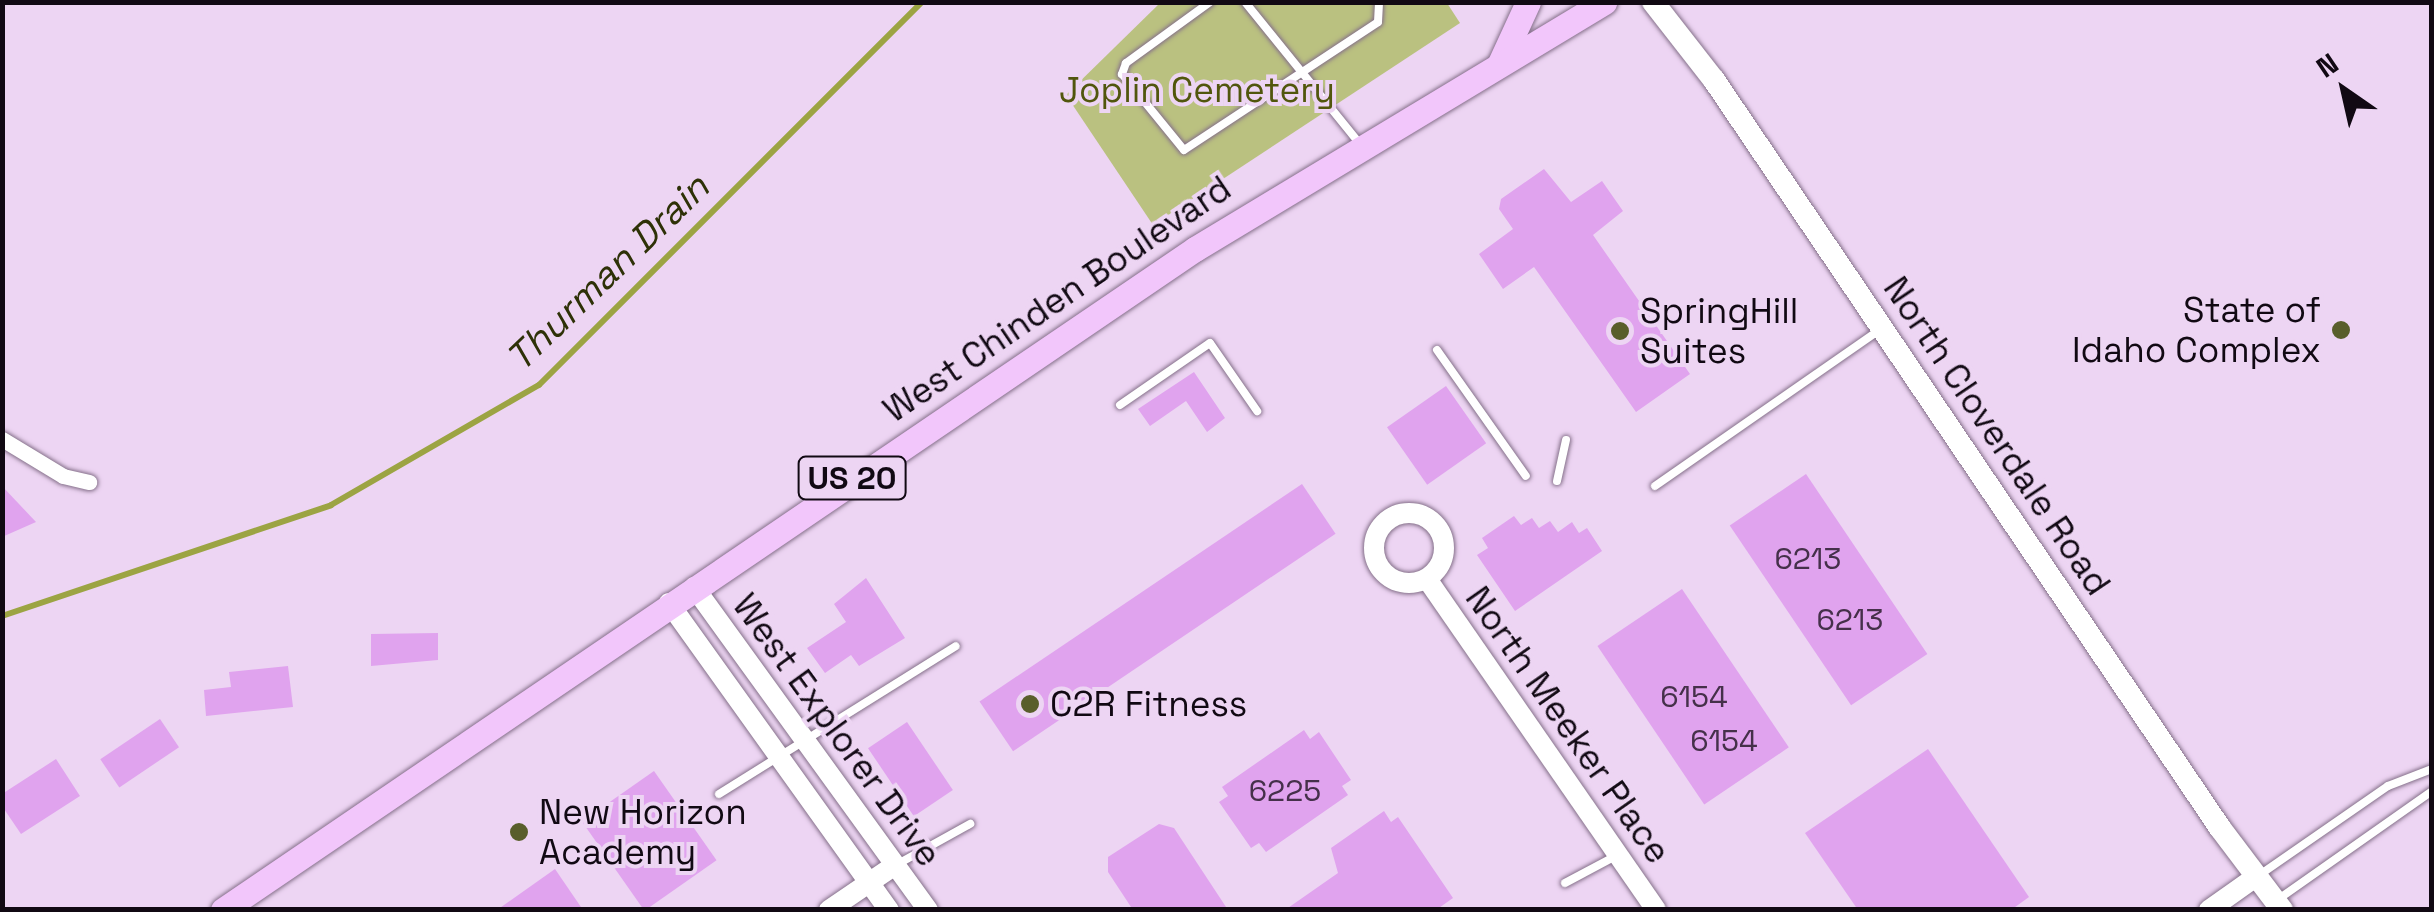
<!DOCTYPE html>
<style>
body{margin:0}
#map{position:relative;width:2434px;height:912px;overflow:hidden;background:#edd5f3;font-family:"Space Grotesk",sans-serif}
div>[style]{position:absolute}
.green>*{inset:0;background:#bac180}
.stream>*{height:6px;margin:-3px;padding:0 3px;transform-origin:3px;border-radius:3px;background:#9ca443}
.building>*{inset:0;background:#e0a3ee;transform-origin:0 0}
.roads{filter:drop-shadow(0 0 2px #85708a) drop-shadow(0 0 2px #85708a)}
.service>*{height:8px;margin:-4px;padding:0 4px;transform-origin:4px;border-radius:4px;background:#fff}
.minor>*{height:15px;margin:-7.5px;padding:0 7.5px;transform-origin:7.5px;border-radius:7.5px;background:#fff}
.tertiary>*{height:20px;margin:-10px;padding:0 10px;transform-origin:10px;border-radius:10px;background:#fff}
.tertiary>.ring{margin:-10px;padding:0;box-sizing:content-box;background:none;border:20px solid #fff;border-radius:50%}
.secondary>*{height:22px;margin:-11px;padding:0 11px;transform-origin:11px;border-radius:11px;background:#fff}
.primary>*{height:25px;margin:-12.5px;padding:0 12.5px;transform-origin:12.5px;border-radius:12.5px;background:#f2c6fb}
.dots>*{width:28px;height:28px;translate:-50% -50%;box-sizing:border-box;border:5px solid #edd5f3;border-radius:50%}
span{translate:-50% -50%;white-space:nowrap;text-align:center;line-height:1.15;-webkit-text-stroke:8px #edd5f3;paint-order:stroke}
.number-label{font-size:30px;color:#45304a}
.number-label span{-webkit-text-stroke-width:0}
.shield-label span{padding:2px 8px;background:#edd5f3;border:2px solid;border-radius:8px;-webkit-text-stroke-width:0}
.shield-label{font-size:32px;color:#110913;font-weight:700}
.park-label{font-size:35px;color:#51560d}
.street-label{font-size:35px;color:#110913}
.poi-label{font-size:35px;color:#110913}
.right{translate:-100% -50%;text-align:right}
.left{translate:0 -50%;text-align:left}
.water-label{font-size:38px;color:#2e3107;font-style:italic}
.frame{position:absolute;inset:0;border:5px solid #110913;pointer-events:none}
.north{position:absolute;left:2294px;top:40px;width:100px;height:100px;-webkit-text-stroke:8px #edd5f3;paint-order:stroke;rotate:326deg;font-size:28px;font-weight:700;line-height:40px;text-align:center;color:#110913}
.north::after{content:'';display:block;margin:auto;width:35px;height:45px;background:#110913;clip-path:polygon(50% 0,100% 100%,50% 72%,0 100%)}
</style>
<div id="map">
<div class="green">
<div style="clip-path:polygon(1160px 3px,1447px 3px,1460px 23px,1153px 225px,1066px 95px)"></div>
</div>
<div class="stream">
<div style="left:2px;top:616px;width:347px;rotate:-18.6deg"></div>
<div style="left:331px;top:505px;width:240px;rotate:-30deg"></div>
<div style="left:539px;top:385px;width:542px;rotate:-45deg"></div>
</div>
<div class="building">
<div style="clip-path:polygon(1544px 169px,1571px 202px,1602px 181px,1623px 211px,1593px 235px,1690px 374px,1636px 412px,1534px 267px,1503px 289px,1479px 254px,1513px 229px,1499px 209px,1501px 199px)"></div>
<div style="clip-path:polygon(1194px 372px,1225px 418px,1207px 432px,1186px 401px,1150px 426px,1138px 409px)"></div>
<div style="left:1446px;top:386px;width:70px;height:72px;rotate:55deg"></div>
<div style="left:1806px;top:474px;width:217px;height:92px;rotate:56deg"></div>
<div style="left:1302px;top:484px;width:60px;height:389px;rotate:56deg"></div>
<div style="clip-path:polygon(2px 486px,36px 522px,2px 537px)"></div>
<div style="clip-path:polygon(1514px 516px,1521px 525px,1532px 518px,1539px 528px,1550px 521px,1558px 532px,1572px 522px,1579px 533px,1587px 528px,1602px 551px,1515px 611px,1477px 555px,1488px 548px,1482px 538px)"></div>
<div style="clip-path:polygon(866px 578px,905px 638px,859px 666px,851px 655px,825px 673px,807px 648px,846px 622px,834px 604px)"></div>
<div style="left:1682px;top:589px;width:191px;height:102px;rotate:56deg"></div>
<div style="clip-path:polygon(438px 633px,438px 660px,371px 666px,371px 634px)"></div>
<div style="clip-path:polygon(288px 666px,293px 707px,206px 716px,204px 690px,231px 687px,229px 672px)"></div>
<div style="left:160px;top:719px;width:34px;height:72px;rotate:56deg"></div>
<div style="left:907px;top:722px;width:82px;height:47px;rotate:56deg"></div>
<div style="clip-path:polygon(1304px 730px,1310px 739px,1319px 732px,1351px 780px,1342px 786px,1348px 795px,1266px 852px,1259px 843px,1251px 848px,1219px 802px,1228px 796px,1222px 787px)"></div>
<div style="clip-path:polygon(1928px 749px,2029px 897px,2011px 910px,1858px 910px,1805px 833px)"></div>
<div style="clip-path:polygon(56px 759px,80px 796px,21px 834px,2px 806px,2px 794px)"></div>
<div style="left:654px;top:771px;width:109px;height:88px;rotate:55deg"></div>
<div style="clip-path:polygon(1384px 811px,1391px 822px,1398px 817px,1453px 898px,1436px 910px,1285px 910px,1338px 873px,1331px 848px)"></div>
<div style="clip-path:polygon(1159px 824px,1174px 828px,1228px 910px,1133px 910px,1108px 872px,1108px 857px)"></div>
<div style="clip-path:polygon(555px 869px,583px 910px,497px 910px)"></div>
</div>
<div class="roads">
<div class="service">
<div style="left:1210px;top:2px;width:104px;rotate:144deg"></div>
<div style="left:1126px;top:63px;width:12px;rotate:110deg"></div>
<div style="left:1122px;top:74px;width:98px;rotate:50.8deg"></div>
<div style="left:1184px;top:150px;width:232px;rotate:-33.4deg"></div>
<div style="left:1378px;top:22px;width:20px;rotate:-87deg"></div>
<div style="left:1245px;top:2px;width:183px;rotate:51deg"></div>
<div style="left:1437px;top:350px;width:154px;rotate:54.8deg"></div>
<div style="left:1120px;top:405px;width:109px;rotate:-34.6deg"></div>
<div style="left:1210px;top:343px;width:83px;rotate:55.3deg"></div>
<div style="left:1557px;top:481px;width:42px;rotate:-77.6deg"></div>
<div style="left:1655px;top:486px;width:275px;rotate:-34.8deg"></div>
<div style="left:719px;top:794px;width:279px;rotate:-32deg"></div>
<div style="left:896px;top:865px;width:85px;rotate:-29deg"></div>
<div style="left:2258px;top:876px;width:158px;rotate:-34.7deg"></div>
<div style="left:2388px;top:786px;width:47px;rotate:-21.1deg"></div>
<div style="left:1565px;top:883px;width:55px;rotate:-28deg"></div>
<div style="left:2280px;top:898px;width:186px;rotate:-35.1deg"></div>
</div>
<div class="minor">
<div style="left:2px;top:439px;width:71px;rotate:31.2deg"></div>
<div style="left:63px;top:476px;width:27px;rotate:13deg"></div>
</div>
<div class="tertiary">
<div class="ring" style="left:1374px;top:513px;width:50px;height:50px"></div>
<div style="left:1427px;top:579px;width:402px;rotate:55.3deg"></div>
<div style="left:694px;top:587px;width:399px;rotate:54.1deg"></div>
<div style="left:669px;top:603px;width:378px;rotate:54.4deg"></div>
<div style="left:829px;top:910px;width:76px;rotate:-34.3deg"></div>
<div style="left:2209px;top:910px;width:59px;rotate:-35.3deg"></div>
</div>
<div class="secondary">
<div style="left:1653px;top:2px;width:99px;rotate:52deg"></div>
<div style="left:1714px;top:80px;width:903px;rotate:55.92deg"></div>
<div style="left:2220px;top:828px;width:103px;rotate:52.9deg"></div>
</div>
<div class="primary">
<div style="left:1500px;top:63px;width:67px;rotate:-65.3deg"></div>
<div style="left:223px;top:910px;width:1175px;rotate:-34.22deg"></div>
<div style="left:1195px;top:249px;width:478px;rotate:-31.1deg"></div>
</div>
</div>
<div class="dots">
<div style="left:2341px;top:330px;background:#595e2b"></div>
<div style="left:1620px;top:331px;background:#595e2b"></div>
<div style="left:1030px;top:704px;background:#595e2b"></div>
<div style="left:519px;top:832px;background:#595e2b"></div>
</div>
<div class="number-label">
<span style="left:1808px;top:559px">6213</span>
<span style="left:1850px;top:620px">6213</span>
<span style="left:1694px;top:697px">6154</span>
<span style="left:1724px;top:741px">6154</span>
<span style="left:1285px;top:791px">6225</span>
</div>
<div class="shield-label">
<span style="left:852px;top:478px">US 20</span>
</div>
<div class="park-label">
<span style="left:1197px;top:90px">Joplin Cemetery</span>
</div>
<div class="street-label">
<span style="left:1057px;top:299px;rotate:-34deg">West Chinden Boulevard</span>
<span style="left:1997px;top:436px;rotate:56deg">North Cloverdale Road</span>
<span style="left:1568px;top:725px;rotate:55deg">North Meeker Place</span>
<span style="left:837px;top:730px;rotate:54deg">West Explorer Drive</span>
</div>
<div class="poi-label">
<span class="right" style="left:2321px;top:330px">State of<br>Idaho Complex</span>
<span class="left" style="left:1640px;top:331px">SpringHill<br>Suites</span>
<span class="left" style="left:1050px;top:704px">C2R Fitness</span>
<span class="left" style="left:539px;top:832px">New Horizon<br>Academy</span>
</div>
<div class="water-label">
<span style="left:608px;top:273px;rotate:-44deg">Thurman Drain</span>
</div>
<div class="frame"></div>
<div class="north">N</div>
</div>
